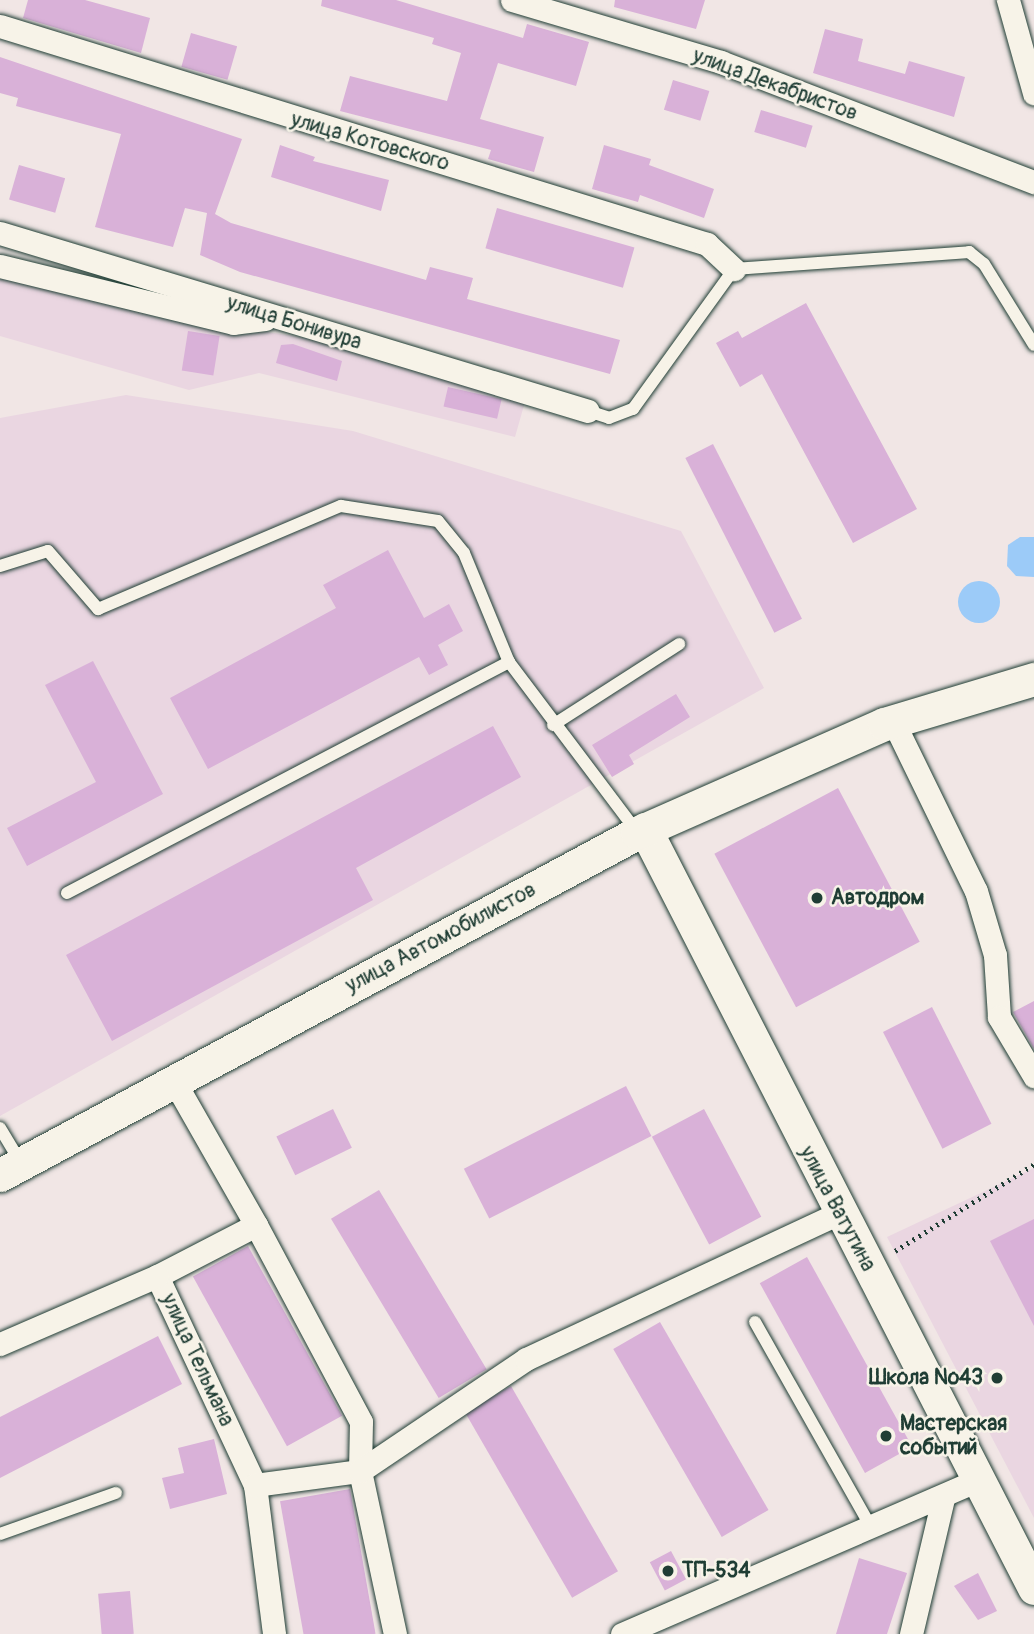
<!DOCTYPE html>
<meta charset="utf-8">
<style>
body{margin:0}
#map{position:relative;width:1034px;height:1634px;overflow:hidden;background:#f1e6e5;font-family:Pangolin,sans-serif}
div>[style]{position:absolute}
.built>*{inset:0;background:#ead6e1}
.water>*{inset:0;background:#9ccbf8}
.round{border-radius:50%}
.building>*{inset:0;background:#d9b1d8;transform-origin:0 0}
.path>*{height:4.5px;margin-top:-2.25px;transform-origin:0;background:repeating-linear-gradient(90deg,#1f3d34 0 2px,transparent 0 7px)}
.roads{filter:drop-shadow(0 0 2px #1f3d34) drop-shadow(0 0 2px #1f3d34)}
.lane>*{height:12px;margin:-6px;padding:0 6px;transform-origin:6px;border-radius:6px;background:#f7f3e8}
.street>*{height:23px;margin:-11.5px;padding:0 11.5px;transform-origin:11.5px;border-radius:11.5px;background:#f7f3e8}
.secondary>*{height:33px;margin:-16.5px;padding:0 16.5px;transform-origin:16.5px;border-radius:16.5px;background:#f7f3e8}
.dots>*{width:19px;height:19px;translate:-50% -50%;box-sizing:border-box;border:4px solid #f7f3e8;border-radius:50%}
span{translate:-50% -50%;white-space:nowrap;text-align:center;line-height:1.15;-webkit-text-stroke:5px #f7f3e8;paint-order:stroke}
.street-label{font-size:21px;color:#1f3d34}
.poi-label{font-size:21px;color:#1f3d34;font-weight:700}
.left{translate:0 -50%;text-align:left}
.right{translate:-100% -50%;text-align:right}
</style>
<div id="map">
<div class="built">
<div style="clip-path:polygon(0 266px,208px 323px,307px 338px,525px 402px,515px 437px,259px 373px,189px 390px,0 336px)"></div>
<div style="clip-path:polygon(126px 395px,353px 431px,681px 531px,764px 688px,0 1116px,0 418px)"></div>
<div style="clip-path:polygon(1034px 1168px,1034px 1518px,887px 1237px)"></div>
</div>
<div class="water">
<div style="clip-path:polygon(1020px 537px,1034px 537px,1034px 577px,1016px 576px,1007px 566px,1008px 545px)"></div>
<div class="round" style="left:958px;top:581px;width:42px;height:42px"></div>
</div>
<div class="building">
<div style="clip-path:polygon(28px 0,85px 0,150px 18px,141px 53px,23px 18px)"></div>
<div style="clip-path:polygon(322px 0,396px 0,523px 38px,527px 24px,589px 42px,576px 86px,498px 63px,480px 119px,544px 137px,534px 172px,488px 159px,491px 150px,340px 111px,350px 76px,447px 101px,461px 53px,432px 44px,434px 38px,321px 6px)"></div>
<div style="clip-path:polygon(615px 0,705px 0,696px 29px,614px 7px)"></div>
<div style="clip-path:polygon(825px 29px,863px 39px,858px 61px,905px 74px,909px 61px,965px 77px,954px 117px,813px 73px)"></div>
<div style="left:191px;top:33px;width:48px;height:35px;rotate:16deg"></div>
<div style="clip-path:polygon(0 57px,242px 139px,215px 214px,231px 223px,426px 280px,430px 267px,473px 278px,467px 299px,620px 340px,610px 374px,240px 272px,200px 255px,207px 213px,185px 208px,173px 247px,95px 227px,121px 134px,16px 106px,18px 98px,0 93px)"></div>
<div style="left:673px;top:80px;width:38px;height:31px;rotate:17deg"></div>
<div style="left:761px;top:110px;width:54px;height:23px;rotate:17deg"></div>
<div style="clip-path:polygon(280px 145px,315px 157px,313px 161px,389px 180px,381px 211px,271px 177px)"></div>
<div style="clip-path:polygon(604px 145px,651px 159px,649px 165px,714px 189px,704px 218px,640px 195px,638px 202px,592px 189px)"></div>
<div style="left:19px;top:165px;width:48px;height:36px;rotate:16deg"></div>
<div style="left:497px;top:208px;width:143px;height:42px;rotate:16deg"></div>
<div style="clip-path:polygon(806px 303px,917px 509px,853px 543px,762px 374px,740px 387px,716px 343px,738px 331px,742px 338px)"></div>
<div style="left:188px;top:331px;width:32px;height:40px;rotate:9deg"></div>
<div style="clip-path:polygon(293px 344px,342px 361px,337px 381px,276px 363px,281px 345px)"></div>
<div style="left:448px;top:387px;width:55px;height:20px;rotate:13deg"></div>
<div style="left:713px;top:444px;width:196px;height:31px;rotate:63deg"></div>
<div style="clip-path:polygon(388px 550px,424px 618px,449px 604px,463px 631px,438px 645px,448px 665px,429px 675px,419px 657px,208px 769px,170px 698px,336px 608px,323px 585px)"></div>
<div style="clip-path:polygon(93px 661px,163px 794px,27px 866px,7px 828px,96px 782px,45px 685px)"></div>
<div style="clip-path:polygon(676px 694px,690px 717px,629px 755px,634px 764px,612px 777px,592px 745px)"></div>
<div style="clip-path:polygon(493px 726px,521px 777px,356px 868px,373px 900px,112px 1041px,66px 955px)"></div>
<div style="left:838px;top:788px;width:174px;height:140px;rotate:62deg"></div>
<div style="clip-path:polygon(1034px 1001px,1034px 1049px,1013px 1012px)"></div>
<div style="left:932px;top:1007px;width:131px;height:55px;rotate:63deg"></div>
<div style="left:626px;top:1086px;width:56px;height:182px;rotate:63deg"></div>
<div style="left:333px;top:1109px;width:43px;height:63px;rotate:64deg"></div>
<div style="left:704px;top:1109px;width:122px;height:59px;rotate:62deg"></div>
<div style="left:379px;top:1190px;width:209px;height:56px;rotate:59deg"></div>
<div style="clip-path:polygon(1034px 1219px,1034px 1326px,990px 1241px)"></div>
<div style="left:248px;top:1246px;width:194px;height:63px;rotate:61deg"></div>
<div style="left:807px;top:1257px;width:217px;height:54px;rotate:61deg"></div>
<div style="left:660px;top:1322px;width:217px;height:54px;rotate:60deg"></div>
<div style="clip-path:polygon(158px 1336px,182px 1384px,0 1478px,0 1417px)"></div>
<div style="left:511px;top:1386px;width:214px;height:53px;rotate:60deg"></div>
<div style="clip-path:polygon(214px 1439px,227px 1494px,170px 1509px,162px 1478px,184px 1473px,178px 1448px)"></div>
<div style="left:350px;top:1489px;width:147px;height:71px;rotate:80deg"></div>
<div style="left:671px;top:1551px;width:32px;height:24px;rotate:62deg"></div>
<div style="clip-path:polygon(859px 1558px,907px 1573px,887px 1634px,836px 1634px)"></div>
<div style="clip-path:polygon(978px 1573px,997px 1611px,978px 1620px,954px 1586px)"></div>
<div style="left:130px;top:1591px;width:43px;height:32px;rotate:85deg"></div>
</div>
<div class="path">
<div style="left:895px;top:1251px;width:164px;rotate:-32deg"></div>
</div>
<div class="roads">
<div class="lane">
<div style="left:588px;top:411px;width:22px;rotate:18deg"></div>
<div style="left:609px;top:418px;width:26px;rotate:-21deg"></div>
<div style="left:633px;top:409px;width:173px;rotate:-54.2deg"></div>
<div style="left:734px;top:269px;width:236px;rotate:-4.1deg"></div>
<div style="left:969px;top:252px;width:19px;rotate:39deg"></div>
<div style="left:984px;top:264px;width:95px;rotate:58.3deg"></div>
<div style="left:0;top:566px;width:50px;rotate:-17.4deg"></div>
<div style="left:48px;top:551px;width:77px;rotate:49.2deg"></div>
<div style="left:98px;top:609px;width:264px;rotate:-23deg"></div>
<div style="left:341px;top:506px;width:98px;rotate:8.8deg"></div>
<div style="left:438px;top:521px;width:41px;rotate:50.9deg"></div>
<div style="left:464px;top:553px;width:118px;rotate:67.6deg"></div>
<div style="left:553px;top:725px;width:150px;rotate:-32.7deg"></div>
<div style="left:67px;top:893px;width:499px;rotate:-27.6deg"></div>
<div style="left:509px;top:662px;width:213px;rotate:53deg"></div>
<div style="left:0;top:1128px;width:41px;rotate:59deg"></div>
<div style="left:755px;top:1322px;width:236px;rotate:60.5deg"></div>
<div style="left:0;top:1534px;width:123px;rotate:-19.5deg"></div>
</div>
<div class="street">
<div style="left:512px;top:0;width:218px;rotate:16.5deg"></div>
<div style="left:721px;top:62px;width:335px;rotate:21deg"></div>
<div style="left:1008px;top:0;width:97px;rotate:74.4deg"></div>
<div style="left:0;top:26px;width:740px;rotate:17.14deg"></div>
<div style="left:707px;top:244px;width:37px;rotate:43deg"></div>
<div style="left:0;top:233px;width:614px;rotate:16.84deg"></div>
<div style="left:0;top:266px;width:240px;rotate:13.7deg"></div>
<div style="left:233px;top:323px;width:32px;rotate:-7deg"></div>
<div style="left:893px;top:721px;width:189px;rotate:64deg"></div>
<div style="left:976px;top:891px;width:67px;rotate:73.5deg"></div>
<div style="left:995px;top:955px;width:62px;rotate:86.3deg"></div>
<div style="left:999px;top:1017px;width:69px;rotate:59.3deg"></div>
<div style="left:174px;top:1081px;width:166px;rotate:60.3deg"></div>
<div style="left:256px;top:1225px;width:111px;rotate:152.7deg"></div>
<div style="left:157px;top:1276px;width:231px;rotate:64.9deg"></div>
<div style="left:255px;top:1485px;width:150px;rotate:82.7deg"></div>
<div style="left:256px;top:1225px;width:223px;rotate:61.9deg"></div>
<div style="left:361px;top:1422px;width:49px;rotate:91.2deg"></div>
<div style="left:360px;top:1471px;width:167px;rotate:77.9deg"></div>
<div style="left:0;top:1344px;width:171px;rotate:-23.4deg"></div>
<div style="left:255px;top:1485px;width:106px;rotate:-7.6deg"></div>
<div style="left:360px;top:1471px;width:200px;rotate:-34deg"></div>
<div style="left:526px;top:1359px;width:345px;rotate:-25deg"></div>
<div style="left:622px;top:1634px;width:388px;rotate:-23.4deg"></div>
<div style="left:911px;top:1634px;width:139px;rotate:-76.7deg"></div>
</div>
<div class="secondary">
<div style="left:645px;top:829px;width:853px;rotate:62.86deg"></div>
<div style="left:0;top:1175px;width:723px;rotate:-28.23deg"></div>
<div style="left:637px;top:833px;width:270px;rotate:-23.8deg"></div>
<div style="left:884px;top:724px;width:157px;rotate:-16.7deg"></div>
</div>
</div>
<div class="dots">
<div style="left:817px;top:898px;background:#1f3d34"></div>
<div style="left:997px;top:1378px;background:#1f3d34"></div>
<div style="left:886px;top:1436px;background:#1f3d34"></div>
<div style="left:668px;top:1571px;background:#1f3d34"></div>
</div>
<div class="street-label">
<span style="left:775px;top:85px;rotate:20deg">улица Декабристов</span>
<span style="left:370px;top:142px;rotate:16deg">улица Котовского</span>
<span style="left:294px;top:323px;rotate:17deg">улица Бонивура</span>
<span style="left:441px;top:938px;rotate:-28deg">улица Автомобилистов</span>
<span style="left:837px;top:1209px;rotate:62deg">улица Ватутина</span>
<span style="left:197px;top:1360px;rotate:65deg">улица Тельмана</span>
</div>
<div class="poi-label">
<span class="left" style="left:831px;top:898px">Автодром</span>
<span class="right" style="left:983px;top:1378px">Школа №43</span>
<span class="left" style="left:900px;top:1436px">Мастерская<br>событий</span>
<span class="left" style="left:682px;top:1571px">ТП-534</span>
</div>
</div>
